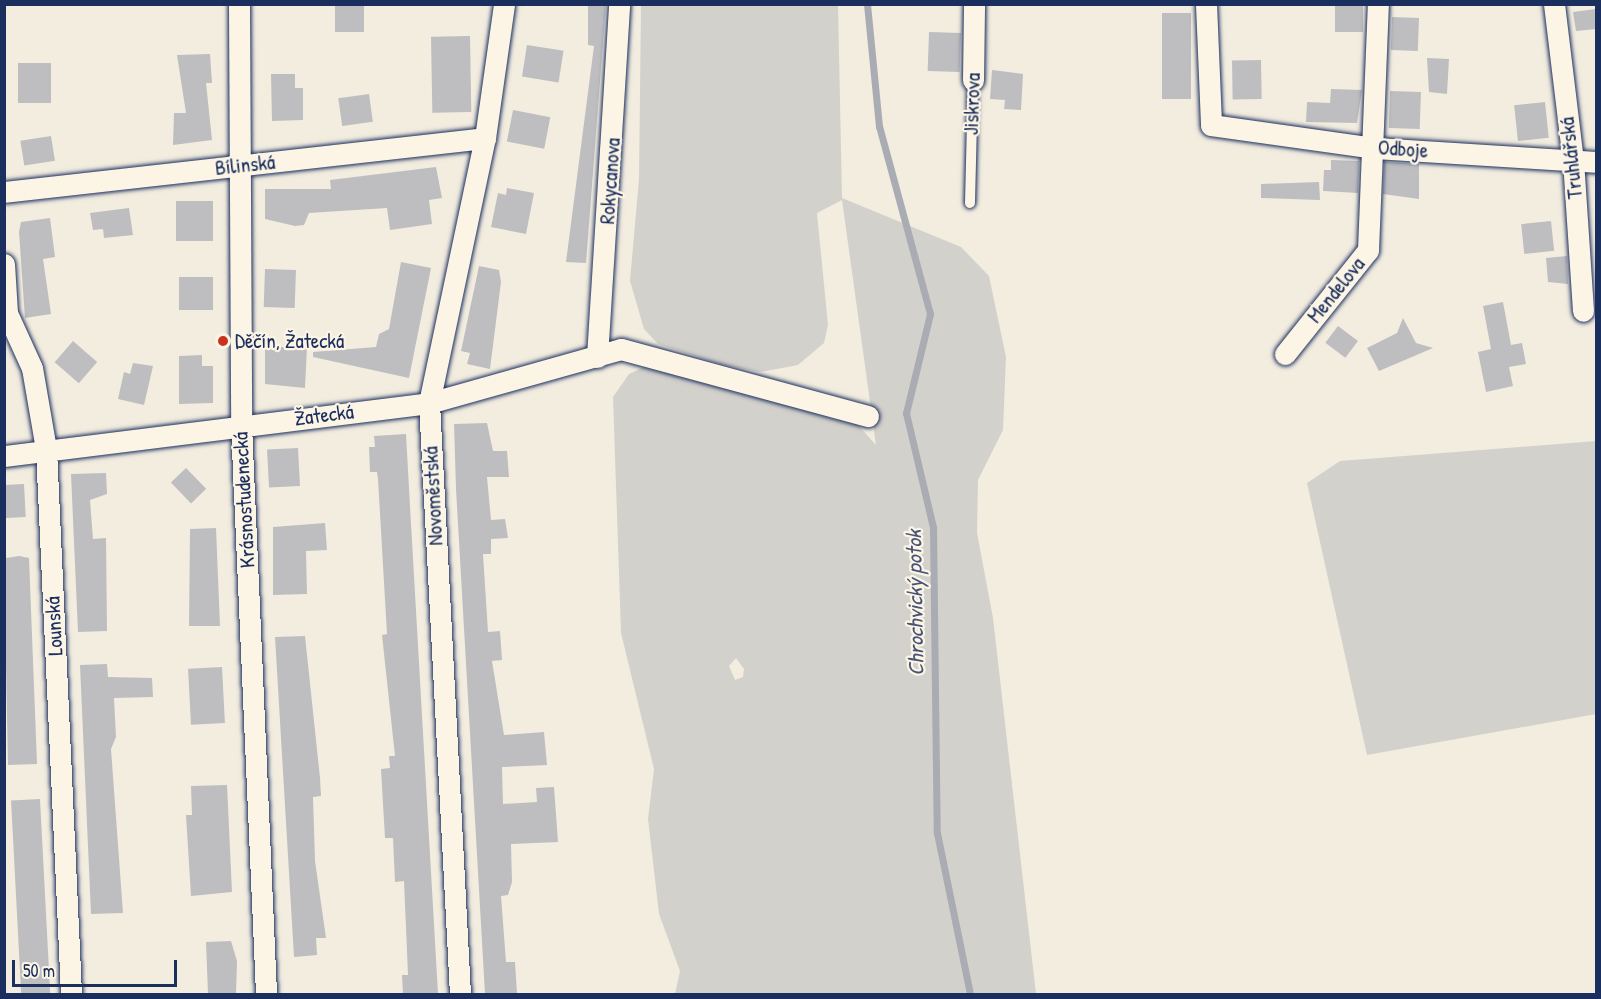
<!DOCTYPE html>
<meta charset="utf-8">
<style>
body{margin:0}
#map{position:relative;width:1601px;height:999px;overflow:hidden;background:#f3ede0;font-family:"Patrick Hand",sans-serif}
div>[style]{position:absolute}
.green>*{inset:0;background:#d3d1cc}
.stream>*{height:7px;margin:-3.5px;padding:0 3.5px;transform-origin:3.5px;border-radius:3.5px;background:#a9acb3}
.building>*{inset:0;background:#bebec0;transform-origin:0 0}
.roads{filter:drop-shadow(0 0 2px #1b2f5e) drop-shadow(0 0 2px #1b2f5e)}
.lane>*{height:10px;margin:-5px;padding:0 5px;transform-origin:5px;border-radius:5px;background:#fcf5e5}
.street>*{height:21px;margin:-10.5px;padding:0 10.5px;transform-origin:10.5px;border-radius:10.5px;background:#fcf5e5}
.dots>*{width:16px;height:16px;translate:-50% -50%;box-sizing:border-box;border:3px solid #fcf5e5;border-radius:50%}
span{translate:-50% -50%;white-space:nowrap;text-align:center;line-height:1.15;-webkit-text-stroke:4.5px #fcf5e5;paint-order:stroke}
.street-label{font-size:21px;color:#1b2f5e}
.poi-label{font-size:21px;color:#1b2f5e}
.left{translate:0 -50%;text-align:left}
.water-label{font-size:22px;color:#465478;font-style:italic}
.frame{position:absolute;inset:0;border:6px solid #1b2f5e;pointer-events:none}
.scale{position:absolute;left:12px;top:960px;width:165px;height:27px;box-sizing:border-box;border:3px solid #1b2f5e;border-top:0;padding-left:8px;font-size:18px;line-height:21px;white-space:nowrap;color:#1b2f5e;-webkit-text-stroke:4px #fcf5e5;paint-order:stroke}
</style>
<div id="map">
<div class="green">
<div style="clip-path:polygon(evenodd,641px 5px,838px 5px,842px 198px,961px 247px,989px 276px,1006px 357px,1003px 430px,978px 480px,977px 533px,993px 618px,1036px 994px,675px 994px,680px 971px,659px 914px,648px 819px,654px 769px,621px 633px,613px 397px,629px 374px,644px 367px,815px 408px,857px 424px,876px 445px,842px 200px,817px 213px,828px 325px,824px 343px,798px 365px,760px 372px,720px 364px,658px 344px,644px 329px,630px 281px,639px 179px,641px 5px,736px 658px,744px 669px,743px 677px,735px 680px,729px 666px,736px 658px)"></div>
<div style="clip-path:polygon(1596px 441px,1596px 714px,1367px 755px,1307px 483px,1340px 461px)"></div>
</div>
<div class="stream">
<div style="left:867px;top:4px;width:123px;rotate:84.4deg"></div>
<div style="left:879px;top:126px;width:195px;rotate:74.8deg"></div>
<div style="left:930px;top:314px;width:102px;rotate:103.6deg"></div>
<div style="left:906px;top:413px;width:117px;rotate:76.7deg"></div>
<div style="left:933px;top:527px;width:306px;rotate:89.3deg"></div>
<div style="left:937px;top:833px;width:164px;rotate:78.4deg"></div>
</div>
<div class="building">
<div style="left:335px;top:4px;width:29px;height:28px"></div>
<div style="clip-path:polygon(588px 4px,606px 4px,586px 263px,566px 262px,594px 46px,588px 45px)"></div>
<div style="left:1335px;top:4px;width:28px;height:28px"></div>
<div style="clip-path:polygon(1596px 9px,1596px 29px,1576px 31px,1573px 12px)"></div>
<div style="left:1162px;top:13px;width:29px;height:86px"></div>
<div style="left:1392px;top:17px;width:27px;height:33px;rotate:2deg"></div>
<div style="left:929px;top:32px;width:32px;height:39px;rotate:2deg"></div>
<div style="left:470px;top:36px;width:76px;height:39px;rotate:89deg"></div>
<div style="left:527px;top:45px;width:37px;height:32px;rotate:9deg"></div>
<div style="clip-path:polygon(210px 54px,212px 83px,206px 83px,212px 140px,173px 145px,174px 113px,186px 113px,177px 55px)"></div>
<div style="clip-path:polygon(1427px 58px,1449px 59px,1447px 94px,1429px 92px)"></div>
<div style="left:1261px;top:60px;width:39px;height:29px;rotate:89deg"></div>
<div style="left:18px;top:63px;width:33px;height:40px"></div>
<div style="clip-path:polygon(992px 70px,1023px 74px,1021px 110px,1004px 109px,1005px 100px,990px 99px)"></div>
<div style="clip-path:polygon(271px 74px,295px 74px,295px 88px,303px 88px,303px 120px,272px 121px)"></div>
<div style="clip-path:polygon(1331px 89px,1362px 90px,1357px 123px,1306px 122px,1307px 102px,1330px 103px)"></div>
<div style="left:1390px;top:91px;width:31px;height:37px;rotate:2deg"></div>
<div style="left:369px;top:94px;width:28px;height:31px;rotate:82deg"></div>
<div style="left:1545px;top:102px;width:36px;height:31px;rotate:84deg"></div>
<div style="left:513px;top:110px;width:38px;height:32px;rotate:11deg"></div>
<div style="left:51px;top:136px;width:25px;height:31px;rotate:81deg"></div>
<div style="clip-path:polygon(1331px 160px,1359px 161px,1358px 193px,1323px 191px,1324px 170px,1331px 170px)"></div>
<div style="clip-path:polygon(1384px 162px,1419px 164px,1419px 199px,1383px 194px)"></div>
<div style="clip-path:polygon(436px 167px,442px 198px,429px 200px,432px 224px,390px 230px,387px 208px,309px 213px,304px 225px,295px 226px,265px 219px,265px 189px,331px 189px,330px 180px)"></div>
<div style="clip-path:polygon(1319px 182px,1320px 200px,1261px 198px,1261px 184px)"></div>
<div style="clip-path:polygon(507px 188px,534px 193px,526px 234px,491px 227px,498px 193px,506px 195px)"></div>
<div style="left:176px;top:201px;width:37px;height:40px"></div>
<div style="clip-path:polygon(129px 208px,133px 235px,104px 238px,103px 229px,93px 230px,90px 213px)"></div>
<div style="clip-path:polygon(50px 218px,55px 257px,43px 259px,51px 314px,25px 318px,19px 232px,21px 222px)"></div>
<div style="left:1551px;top:221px;width:30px;height:30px;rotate:84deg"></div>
<div style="clip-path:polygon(1567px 256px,1568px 284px,1548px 282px,1546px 258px)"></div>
<div style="clip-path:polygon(401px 262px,431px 268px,409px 378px,313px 357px,313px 352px,376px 347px,379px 334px,389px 329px)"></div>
<div style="clip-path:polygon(479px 266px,499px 270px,501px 282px,490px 369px,467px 364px,470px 353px,461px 351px)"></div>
<div style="left:265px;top:269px;width:31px;height:38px;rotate:2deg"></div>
<div style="left:213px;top:277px;width:33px;height:34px;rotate:90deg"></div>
<div style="clip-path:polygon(1503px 302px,1511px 345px,1522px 343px,1526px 364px,1509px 367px,1513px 386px,1486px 392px,1478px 352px,1491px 349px,1483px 306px)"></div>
<div style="clip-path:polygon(1403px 318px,1416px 343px,1433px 348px,1379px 371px,1367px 348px,1397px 333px)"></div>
<div style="left:1338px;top:326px;width:25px;height:21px;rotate:37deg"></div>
<div style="left:73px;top:341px;width:32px;height:28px;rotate:41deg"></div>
<div style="clip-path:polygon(265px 347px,307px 347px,305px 388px,265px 384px)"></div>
<div style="clip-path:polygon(202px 355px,202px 366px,213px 366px,213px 403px,179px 404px,179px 356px)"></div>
<div style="clip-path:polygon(133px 363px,153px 366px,144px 405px,118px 399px,124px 372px,130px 374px)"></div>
<div style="clip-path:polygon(487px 423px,493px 451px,507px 451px,509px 477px,487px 477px,491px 520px,505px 519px,508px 538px,491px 539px,491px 554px,483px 554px,488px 632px,500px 631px,502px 660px,492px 661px,504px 735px,544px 732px,547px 765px,502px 767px,503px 804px,537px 802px,536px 788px,554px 787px,558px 842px,511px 844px,512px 882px,508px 895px,501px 896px,506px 962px,515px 962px,517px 994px,485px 994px,456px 489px,454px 424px)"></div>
<div style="clip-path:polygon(406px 434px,410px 506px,438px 994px,403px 994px,402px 975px,408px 975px,404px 881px,395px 882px,393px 838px,385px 838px,381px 769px,390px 768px,389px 756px,395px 756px,382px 635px,387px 634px,378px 479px,377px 472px,370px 472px,369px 447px,375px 447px,374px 436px)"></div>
<div style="left:298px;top:448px;width:38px;height:31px;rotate:87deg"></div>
<div style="left:186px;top:468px;width:29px;height:21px;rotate:46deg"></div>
<div style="clip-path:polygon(106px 473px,107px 494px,90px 500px,93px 539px,106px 538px,107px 631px,78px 632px,71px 474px)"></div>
<div style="left:24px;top:484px;width:33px;height:20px;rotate:87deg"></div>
<div style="clip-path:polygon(325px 523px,327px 550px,306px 551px,307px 594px,273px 595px,273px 527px)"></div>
<div style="clip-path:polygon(216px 528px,220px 626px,189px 626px,190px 529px)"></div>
<div style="clip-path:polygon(19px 556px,29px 558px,37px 764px,8px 765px,4px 566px,6px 558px)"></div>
<div style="clip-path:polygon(305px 636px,320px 778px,321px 796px,313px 797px,315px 861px,326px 938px,316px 938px,317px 955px,294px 957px,275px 637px)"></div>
<div style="clip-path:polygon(107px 664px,108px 677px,152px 678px,153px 697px,114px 698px,116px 737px,111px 749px,123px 913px,91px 914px,80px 665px)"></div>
<div style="left:222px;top:667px;width:56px;height:34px;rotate:87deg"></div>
<div style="clip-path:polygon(227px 785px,232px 892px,191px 896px,186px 815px,192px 815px,191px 786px)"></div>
<div style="left:40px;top:799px;width:195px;height:29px;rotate:87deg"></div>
<div style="clip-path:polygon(231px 941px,237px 961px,236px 994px,208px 994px,206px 942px)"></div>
</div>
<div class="roads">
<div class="lane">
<div style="left:970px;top:203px;width:123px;rotate:-88.6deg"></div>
</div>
<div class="street">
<div style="left:239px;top:4px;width:421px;rotate:89.7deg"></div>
<div style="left:241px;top:425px;width:570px;rotate:87.48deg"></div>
<div style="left:1206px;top:4px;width:121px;rotate:87.6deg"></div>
<div style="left:1211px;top:125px;width:166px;rotate:8deg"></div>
<div style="left:1375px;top:148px;width:221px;rotate:3.6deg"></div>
<div style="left:1554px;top:4px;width:157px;rotate:83.1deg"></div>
<div style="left:1573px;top:160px;width:151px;rotate:86.2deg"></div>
<div style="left:973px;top:80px;width:76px;rotate:-89.2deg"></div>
<div style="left:4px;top:192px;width:484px;rotate:-6.4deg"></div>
<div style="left:4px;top:264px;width:49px;rotate:86.5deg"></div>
<div style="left:7px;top:313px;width:60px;rotate:65.6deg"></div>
<div style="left:32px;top:368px;width:82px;rotate:80.2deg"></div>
<div style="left:46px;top:449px;width:546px;rotate:87.37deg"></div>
<div style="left:1285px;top:354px;width:133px;rotate:-51.4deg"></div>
<div style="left:1368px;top:250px;width:246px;rotate:-87.7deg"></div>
<div style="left:597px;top:357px;width:354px;rotate:-86.4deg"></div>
<div style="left:4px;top:456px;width:428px;rotate:-7.1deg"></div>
<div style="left:429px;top:403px;width:199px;rotate:-15.7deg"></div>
<div style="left:621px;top:349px;width:256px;rotate:15.2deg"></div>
<div style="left:460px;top:994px;width:592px;rotate:-93deg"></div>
<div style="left:429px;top:403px;width:271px;rotate:-78.1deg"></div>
<div style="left:485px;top:138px;width:135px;rotate:-81.9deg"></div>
</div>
</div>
<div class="dots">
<div style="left:223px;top:341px;background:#c8321e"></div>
</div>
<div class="street-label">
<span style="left:972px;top:104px;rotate:-88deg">Jiskrova</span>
<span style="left:1403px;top:149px;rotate:4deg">Odboje</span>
<span style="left:1571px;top:158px;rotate:-96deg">Truhlářská</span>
<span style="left:245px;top:165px;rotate:-6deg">Bílinská</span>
<span style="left:610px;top:181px;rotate:-86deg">Rokycanova</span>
<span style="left:1336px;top:290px;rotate:-51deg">Mendelova</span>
<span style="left:324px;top:415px;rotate:-7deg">Žatecká</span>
<span style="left:433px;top:496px;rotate:-93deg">Novoměstská</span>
<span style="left:244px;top:500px;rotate:-93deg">Krásnostudenecká</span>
<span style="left:54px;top:626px;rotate:-93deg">Lounská</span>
</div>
<div class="poi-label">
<span class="left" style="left:235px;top:341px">Děčín, Žatecká</span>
</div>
<div class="water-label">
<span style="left:915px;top:603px;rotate:-91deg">Chrochvický potok</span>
</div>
<div class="frame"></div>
<div class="scale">50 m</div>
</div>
